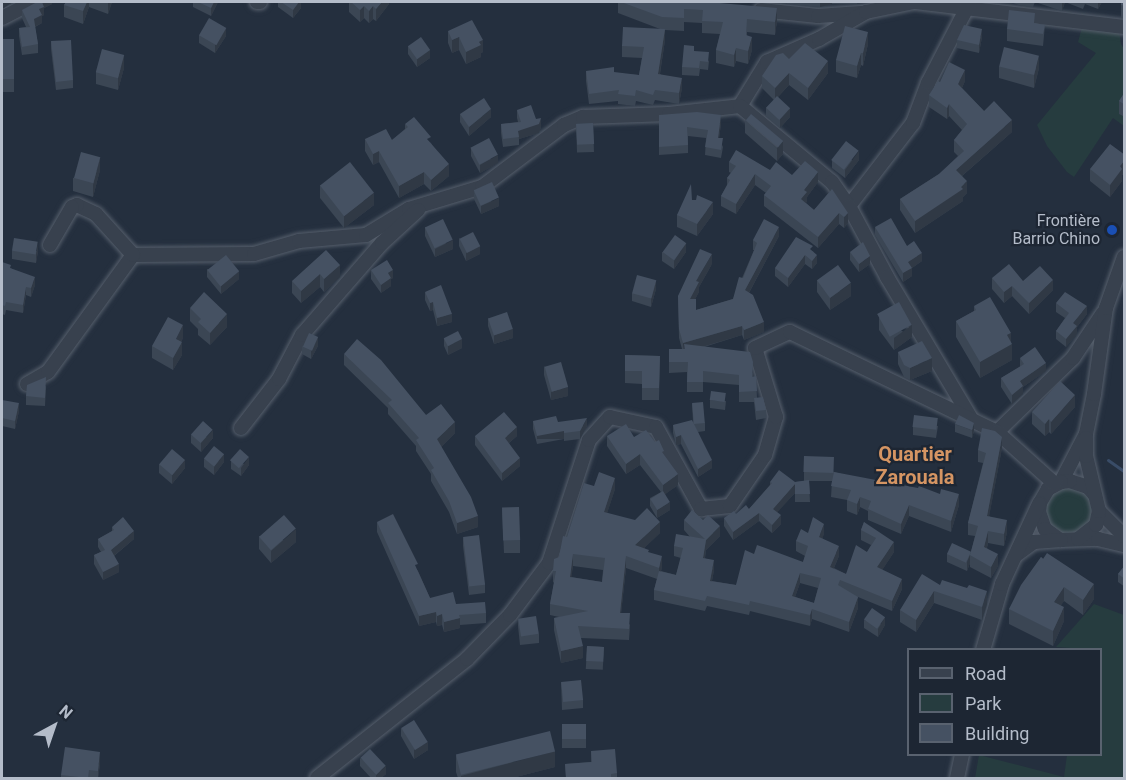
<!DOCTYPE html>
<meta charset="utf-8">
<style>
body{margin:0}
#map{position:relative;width:1126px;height:780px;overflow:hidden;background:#242f3e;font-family:Roboto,sans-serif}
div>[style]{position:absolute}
.green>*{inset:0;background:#263c3f}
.round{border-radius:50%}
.stream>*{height:3px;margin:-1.5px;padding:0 1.5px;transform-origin:1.5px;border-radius:1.5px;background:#394c67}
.roads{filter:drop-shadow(0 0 2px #565f6c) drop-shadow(0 0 2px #565f6c)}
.minor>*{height:14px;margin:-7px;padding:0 7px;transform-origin:7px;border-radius:7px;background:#38414e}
.wall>*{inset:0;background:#3b4654;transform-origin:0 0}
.shaded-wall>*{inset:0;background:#303945;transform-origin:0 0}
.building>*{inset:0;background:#455162;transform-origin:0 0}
.dots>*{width:16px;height:16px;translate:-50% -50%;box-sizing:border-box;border:3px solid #1d2633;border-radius:50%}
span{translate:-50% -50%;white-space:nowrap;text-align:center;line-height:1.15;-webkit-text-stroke:4.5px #1d2633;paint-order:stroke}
.poi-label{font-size:16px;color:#b4bcc9}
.right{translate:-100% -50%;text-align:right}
.quarter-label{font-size:20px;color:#d59563;font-weight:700}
.frame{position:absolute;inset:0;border:3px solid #b4bcc9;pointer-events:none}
.legend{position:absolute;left:907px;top:648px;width:195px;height:108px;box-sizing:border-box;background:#1d2633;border:2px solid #59626f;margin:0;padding:8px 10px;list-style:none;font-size:18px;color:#b4bcc9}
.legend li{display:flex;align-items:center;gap:12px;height:30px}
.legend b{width:30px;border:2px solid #59626f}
.north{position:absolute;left:24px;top:696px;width:60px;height:60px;-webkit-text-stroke:4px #1d2633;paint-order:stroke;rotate:40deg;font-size:16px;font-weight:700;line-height:24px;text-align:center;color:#b4bcc9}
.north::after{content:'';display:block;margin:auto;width:21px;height:27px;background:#b4bcc9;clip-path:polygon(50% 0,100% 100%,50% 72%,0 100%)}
</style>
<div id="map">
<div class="green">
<div style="clip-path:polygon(1083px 24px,1119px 31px,1121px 44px,1124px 49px,1124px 126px,1113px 118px,1074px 177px,1067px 172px,1047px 146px,1037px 125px,1096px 53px,1078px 42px)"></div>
<div class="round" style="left:1045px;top:487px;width:48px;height:48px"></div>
<div style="clip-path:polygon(1094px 604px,1124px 615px,1124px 778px,975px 778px,979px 755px,1064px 777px,1067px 755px,1100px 754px,1100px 650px,1056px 647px)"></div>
</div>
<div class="stream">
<div style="left:1108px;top:460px;width:19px;rotate:35deg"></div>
</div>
<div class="roads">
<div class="minor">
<div style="left:257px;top:2px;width:3px"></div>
<div style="left:761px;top:10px;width:57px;rotate:6deg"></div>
<div style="left:818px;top:16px;width:43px;rotate:-4deg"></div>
<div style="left:2px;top:18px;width:35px;rotate:-27deg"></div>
<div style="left:740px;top:106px;width:52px;rotate:-58.5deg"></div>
<div style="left:767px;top:62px;width:57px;rotate:-23.9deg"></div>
<div style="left:819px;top:39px;width:54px;rotate:-29.9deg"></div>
<div style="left:866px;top:12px;width:49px;rotate:-11.8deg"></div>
<div style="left:914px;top:2px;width:211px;rotate:6.8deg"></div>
<div style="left:849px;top:206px;width:105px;rotate:-52.4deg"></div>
<div style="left:913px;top:123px;width:43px;rotate:-69.4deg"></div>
<div style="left:928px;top:83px;width:91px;rotate:-62.6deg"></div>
<div style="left:133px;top:255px;width:121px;rotate:-0.5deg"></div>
<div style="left:254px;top:254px;width:47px;rotate:-16.1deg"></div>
<div style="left:299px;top:241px;width:67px;rotate:-5.1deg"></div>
<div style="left:366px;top:235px;width:50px;rotate:-31.2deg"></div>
<div style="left:409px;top:209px;width:76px;rotate:-16.8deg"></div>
<div style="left:482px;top:187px;width:103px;rotate:-37.1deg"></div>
<div style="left:564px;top:125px;width:21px;rotate:-23deg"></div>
<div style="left:583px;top:117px;width:86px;rotate:-2deg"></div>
<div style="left:669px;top:114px;width:71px;rotate:-6.4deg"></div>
<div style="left:740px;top:106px;width:119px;rotate:39.6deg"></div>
<div style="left:832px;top:182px;width:29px;rotate:55deg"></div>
<div style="left:849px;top:206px;width:81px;rotate:61.8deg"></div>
<div style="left:887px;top:277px;width:163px;rotate:59.3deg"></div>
<div style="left:27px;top:384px;width:24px;rotate:-30deg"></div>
<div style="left:48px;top:372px;width:145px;rotate:-54deg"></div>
<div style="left:133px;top:255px;width:55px;rotate:-132.1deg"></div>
<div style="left:96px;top:214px;width:21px;rotate:-155deg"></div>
<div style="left:77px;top:205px;width:5px;rotate:158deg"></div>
<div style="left:72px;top:207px;width:44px;rotate:120.1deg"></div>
<div style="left:241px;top:428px;width:62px;rotate:-52.2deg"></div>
<div style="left:279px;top:379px;width:50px;rotate:-62.4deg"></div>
<div style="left:302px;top:335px;width:122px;rotate:-49deg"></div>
<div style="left:382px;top:243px;width:49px;rotate:-42.5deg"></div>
<div style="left:997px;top:432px;width:106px;rotate:-44.2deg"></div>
<div style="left:1073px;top:358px;width:54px;rotate:-56.3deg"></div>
<div style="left:1061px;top:482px;width:54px;rotate:-62.5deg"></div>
<div style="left:1086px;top:434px;width:41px;rotate:-78.7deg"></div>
<div style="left:1094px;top:394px;width:87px;rotate:-82.1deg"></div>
<div style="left:1106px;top:308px;width:54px;rotate:-70.6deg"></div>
<div style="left:1094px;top:494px;width:9px;rotate:-131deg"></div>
<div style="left:1088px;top:487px;width:19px;rotate:-162deg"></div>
<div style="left:1070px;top:481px;width:9px;rotate:174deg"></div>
<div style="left:1061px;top:482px;width:15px;rotate:152deg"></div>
<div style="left:1048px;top:489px;width:16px;rotate:120deg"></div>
<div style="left:1040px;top:503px;width:9px;rotate:96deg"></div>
<div style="left:1039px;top:512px;width:18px;rotate:71deg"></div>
<div style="left:1045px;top:529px;width:19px;rotate:36deg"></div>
<div style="left:1060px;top:540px;width:38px;rotate:-2deg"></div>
<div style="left:1098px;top:539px;width:27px;rotate:13deg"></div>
<div style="left:1099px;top:511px;width:35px;rotate:45deg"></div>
<div style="left:1078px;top:539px;width:23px;rotate:-38deg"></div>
<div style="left:1096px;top:525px;width:14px;rotate:-78deg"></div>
<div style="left:1099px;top:511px;width:57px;rotate:-103.3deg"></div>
<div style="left:1086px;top:456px;width:18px;rotate:-90deg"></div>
<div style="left:1016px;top:555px;width:22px;rotate:-36deg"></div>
<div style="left:1034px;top:542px;width:27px;rotate:-4deg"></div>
<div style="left:983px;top:650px;width:69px;rotate:-73.9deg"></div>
<div style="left:1002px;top:584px;width:88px;rotate:-65.2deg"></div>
<div style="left:317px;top:778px;width:191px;rotate:-38.4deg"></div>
<div style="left:467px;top:659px;width:62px;rotate:-45.7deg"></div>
<div style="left:510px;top:615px;width:65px;rotate:-53.1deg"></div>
<div style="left:549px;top:563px;width:129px;rotate:-72deg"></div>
<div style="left:589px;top:440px;width:31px;rotate:-48deg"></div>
<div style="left:610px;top:417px;width:47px;rotate:12.3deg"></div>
<div style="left:656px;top:427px;width:94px;rotate:61.2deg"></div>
<div style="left:701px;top:509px;width:29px;rotate:-6deg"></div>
<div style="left:730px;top:506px;width:62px;rotate:-55.5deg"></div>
<div style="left:765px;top:455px;width:40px;rotate:-74deg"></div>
<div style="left:776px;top:417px;width:72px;rotate:-106.9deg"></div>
<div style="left:755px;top:348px;width:38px;rotate:-25deg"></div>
<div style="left:790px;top:332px;width:230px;rotate:25.8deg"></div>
<div style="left:997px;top:432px;width:78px;rotate:41.9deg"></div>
<div style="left:957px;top:778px;width:25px;rotate:-78deg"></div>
</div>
</div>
<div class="wall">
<div style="clip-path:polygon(52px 2px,52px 4px,44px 8px,44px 15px,42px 16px,42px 23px,35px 27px,38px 44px,38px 53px,22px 55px,19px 36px,19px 28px,26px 27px,22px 18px,22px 10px)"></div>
<div style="clip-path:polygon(66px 2px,112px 2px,108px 14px,89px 7px,83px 24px,64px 17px,64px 5px)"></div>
<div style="clip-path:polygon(193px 2px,218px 2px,211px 16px,193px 7px)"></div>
<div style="clip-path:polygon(278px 2px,301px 2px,301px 8px,293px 18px,278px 7px)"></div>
<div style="clip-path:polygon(349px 2px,389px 2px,389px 4px,376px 21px,373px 19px,369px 23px,364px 18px,360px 22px,349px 12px)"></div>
<div style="clip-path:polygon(618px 2px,708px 2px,777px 21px,775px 35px,747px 32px,747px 36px,752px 50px,748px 64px,736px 61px,734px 67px,716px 63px,716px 50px,720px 34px,702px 33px,702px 23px,684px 22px,684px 31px,665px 30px,665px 40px,660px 74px,682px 88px,679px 104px,655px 100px,653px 105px,636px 101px,635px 106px,618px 104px,618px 101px,589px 104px,586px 81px,586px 71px,639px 75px,642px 58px,622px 57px,622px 46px,660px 29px,618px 13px)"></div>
<div style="clip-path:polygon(787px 2px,858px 2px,857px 4px,832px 4px,820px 7px,787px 4px)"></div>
<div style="clip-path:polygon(1010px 2px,1065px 2px,1062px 11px,1035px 2px,1033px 7px,1019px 5px)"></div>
<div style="clip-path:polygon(1065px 2px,1102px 2px,1098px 9px,1085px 4px,1083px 9px)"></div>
<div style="clip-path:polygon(1125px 2px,1125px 18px,1121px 18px,1121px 5px)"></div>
<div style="clip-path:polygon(1035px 24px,1045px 25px,1043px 46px,1007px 41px,1007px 29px)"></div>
<div style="clip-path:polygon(448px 31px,483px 52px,481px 53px,481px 57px,466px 64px,459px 50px,452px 53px,448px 43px)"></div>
<div style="clip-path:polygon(199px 35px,226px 36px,215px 53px,199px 43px)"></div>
<div style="clip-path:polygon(982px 37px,979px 53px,957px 48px,957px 40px)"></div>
<div style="left:2px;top:39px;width:12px;height:53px"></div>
<div style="clip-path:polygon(51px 41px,73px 80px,73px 88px,56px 90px,51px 49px)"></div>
<div style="clip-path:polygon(868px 44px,863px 66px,861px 65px,857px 78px,836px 72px,836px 60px)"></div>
<div style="clip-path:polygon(408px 46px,430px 58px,417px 67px,408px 54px)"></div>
<div style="clip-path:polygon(694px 51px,709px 61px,708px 70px,700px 69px,699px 76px,682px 75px,682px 67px)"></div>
<div style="clip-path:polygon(789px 59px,828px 73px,808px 100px,789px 85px,778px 97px,790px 117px,780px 128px,766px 116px,766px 108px,774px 100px,762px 88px,762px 76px)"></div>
<div style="clip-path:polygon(999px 66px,1039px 68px,1034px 88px,999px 78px)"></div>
<div style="clip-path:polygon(124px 68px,118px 90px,96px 84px,96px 72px)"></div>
<div style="clip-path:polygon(965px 81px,962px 88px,984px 111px,1012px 132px,962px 176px,967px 193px,963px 197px,963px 201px,915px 233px,900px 210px,900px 199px,939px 174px,958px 156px,954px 152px,954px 140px,962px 130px,949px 116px,947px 119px,929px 107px,929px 95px,940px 82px)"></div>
<div style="clip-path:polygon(1125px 92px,1125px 117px,1119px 114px,1119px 101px)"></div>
<div style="clip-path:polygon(517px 110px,536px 119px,541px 127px,539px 133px,519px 139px,519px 145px,503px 147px,501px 133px,501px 124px,518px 122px,517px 118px)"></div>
<div style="clip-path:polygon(460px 114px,491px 117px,469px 136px,460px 122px)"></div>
<div style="clip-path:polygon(659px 115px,721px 124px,719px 138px,723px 147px,721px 158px,705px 155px,706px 138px,688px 136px,688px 153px,659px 155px)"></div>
<div style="clip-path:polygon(745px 120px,783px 154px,777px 161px,745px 133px)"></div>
<div style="left:593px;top:123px;width:29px;height:17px;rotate:88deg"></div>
<div style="clip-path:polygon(405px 124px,431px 143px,449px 176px,431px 191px,424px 184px,399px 198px,379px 162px,373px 165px,365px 151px,365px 139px,392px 140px,405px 129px)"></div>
<div style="clip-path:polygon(471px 148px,498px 163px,480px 173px,471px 156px)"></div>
<div style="clip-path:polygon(1125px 155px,1125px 173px,1122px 175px,1122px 181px,1110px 197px,1090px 181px,1090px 169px)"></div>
<div style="clip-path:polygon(832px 160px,859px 160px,845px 178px,832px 168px)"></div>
<div style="clip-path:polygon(729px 162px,770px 170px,818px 182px,807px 197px,806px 203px,814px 210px,832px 189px,848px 223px,844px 228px,839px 224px,818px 248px,764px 206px,764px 195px,766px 193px,755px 185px,736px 214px,721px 206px,721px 196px,727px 185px,727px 178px,731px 173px,729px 172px)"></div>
<div style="clip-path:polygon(100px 170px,93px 197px,73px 191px,73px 178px)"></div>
<div style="clip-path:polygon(320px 185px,374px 205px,344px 228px,320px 198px)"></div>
<div style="clip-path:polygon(474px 191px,499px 206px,481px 214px,474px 199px)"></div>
<div style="clip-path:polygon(692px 200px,713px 214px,697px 236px,677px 227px,677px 215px)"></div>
<div style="clip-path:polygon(425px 227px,453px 249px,435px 257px,425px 236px)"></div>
<div style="clip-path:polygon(875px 227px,907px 246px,922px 261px,912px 268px,912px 276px,903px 282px,875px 235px)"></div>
<div style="clip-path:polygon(779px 236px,749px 293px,764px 332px,744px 340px,742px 335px,704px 347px,753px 373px,753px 377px,756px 376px,757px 398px,766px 410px,766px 418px,756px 420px,754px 402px,739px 402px,739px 385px,703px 382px,703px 392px,687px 392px,687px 372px,669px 373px,669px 349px,682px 349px,679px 338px,678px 296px,712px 264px,699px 287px,699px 292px,695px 299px,696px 310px,733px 299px,754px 250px,753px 250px,753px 240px)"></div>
<div style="clip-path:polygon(459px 238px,480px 254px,466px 261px,459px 246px)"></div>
<div style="clip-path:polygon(12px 251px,38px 251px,36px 263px,12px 259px)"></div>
<div style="clip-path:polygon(813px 251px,817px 263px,812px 269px,805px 264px,788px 287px,775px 276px,775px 268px)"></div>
<div style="clip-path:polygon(662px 252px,686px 252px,674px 269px,662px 261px)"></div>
<div style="clip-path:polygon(850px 252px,870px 264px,859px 272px,850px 260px)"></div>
<div style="clip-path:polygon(2px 262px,35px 285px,31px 297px,26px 295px,23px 313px,6px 310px,5px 315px,2px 314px)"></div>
<div style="clip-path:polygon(340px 265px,340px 277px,324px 292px,320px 287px,301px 303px,292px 293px,292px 281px)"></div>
<div style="clip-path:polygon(207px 269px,239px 279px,221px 294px,207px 277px)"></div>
<div style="clip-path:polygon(371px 270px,393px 278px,391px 279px,391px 286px,381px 293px,371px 279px)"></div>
<div style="clip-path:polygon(992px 278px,1023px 281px,1053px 290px,1029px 314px,1012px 296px,1004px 303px,992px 289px)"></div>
<div style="clip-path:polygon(817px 280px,851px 296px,830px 310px,817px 292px)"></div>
<div style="clip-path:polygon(656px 289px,651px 307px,632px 301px,632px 293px)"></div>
<div style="clip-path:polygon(425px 292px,452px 322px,437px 326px,433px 310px,430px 311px,425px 300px)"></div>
<div style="clip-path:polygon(1056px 303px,1087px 314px,1077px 327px,1077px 334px,1066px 347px,1056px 339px,1056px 331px,1065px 318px,1056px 312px)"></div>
<div style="clip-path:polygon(974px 306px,1011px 341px,1012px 360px,980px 378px,956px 337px,956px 321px,974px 311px)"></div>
<div style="clip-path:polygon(190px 308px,227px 327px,210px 345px,198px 335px,198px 329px,190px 321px)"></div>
<div style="clip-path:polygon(879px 317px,912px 337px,894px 350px,879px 330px)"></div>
<div style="clip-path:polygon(488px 318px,513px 338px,494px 344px,488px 326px)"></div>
<div style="clip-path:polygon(183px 338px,181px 342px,182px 355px,173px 370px,152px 358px,152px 346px)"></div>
<div style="clip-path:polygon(444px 338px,462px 348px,448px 355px,444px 346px)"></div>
<div style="clip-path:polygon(302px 346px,318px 346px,311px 359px,302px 354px)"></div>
<div style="clip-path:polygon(898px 352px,932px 371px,910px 380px,904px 377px,898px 364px)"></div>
<div style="clip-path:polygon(344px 354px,426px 415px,455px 433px,441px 447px,478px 527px,457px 534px,449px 512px,431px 481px,431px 474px,416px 451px,416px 446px,388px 414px,388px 408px,344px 365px)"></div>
<div style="clip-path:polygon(625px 355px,660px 356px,659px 400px,642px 400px,642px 384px,625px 383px)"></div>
<div style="clip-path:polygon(1020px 358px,1046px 371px,1023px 387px,1023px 394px,1012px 404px,1001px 387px,1001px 378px,1020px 367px)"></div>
<div style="clip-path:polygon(544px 366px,568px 396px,551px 400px,544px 375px)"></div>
<div style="clip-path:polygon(46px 386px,45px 406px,26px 405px,26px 396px)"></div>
<div style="clip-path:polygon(2px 400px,19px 411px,15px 429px,2px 426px)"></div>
<div style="clip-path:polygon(710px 400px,726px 401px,725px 410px,710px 408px)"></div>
<div style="clip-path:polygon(692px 403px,705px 423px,705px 431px,698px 432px,712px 468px,698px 477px,681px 444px,676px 445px,673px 433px,673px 425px,693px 422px)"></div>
<div style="clip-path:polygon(1075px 407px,1051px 434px,1049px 432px,1045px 436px,1032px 424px,1032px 412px)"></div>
<div style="clip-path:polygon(533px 421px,558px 422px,587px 426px,580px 439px,564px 441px,564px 439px,537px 444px,533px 429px)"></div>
<div style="clip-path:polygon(955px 424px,974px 431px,972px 438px,955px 432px)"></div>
<div style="clip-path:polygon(938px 426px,936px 438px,913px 435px,913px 427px)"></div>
<div style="clip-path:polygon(191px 435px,213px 438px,201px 452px,191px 443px)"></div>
<div style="clip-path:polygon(475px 436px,517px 436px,509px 443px,520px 466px,502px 481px,475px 445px)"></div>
<div style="clip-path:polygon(607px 436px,634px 437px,664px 456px,678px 485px,665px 494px,670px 510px,657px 518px,650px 506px,650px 498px,661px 492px,640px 465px,626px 474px,607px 446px)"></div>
<div style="clip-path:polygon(1002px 448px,989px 516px,1007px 532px,1004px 546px,988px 543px,987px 548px,998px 566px,991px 578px,970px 567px,970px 563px,967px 571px,947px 562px,947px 554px,971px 552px,975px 536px,968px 535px,968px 523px,983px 463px,978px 462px,978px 450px)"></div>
<div style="clip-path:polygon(804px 456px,834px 472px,959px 505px,951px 532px,909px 516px,901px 534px,868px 520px,868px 511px,860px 507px,857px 515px,847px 511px,847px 500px,831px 497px,832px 481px,809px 481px,810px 502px,795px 502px,795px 493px,777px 512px,781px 524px,772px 533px,759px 521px,733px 540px,724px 526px,724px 518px,749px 509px,770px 485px,770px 482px,795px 482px,804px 481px)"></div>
<div style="clip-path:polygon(204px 459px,224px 462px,214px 475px,204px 467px)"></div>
<div style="clip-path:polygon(231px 461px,249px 465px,241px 476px,231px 469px)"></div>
<div style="clip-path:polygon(159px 464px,185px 468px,172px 484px,159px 473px)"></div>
<div style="clip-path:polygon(evenodd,594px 486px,615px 489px,607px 513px,660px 533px,644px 548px,662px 567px,661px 571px,676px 575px,681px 558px,674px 556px,674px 546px,690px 537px,684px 530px,684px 520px,720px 536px,706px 550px,705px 558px,714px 570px,712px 581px,736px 585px,754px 554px,803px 562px,805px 556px,796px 551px,796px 541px,808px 533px,824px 534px,822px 538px,839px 556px,834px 568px,846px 574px,867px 552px,871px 545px,861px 540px,861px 530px,864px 522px,894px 552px,882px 570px,902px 589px,892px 611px,858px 597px,858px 608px,849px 632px,812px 619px,810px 626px,750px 611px,749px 615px,707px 606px,705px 611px,654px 600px,654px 590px,657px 579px,626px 568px,621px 613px,630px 625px,629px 640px,581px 638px,583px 658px,561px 663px,554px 630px,554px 618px,559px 617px,550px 615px,550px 604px,554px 583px,553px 582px,553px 571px,567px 537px,594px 486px,573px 566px,603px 570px,602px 582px,571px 577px,573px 566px,594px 486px,800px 583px,818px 588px,814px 603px,795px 597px,800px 583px)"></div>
<div style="clip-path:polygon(502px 508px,520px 540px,520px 553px,504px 553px)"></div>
<div style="clip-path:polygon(377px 522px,418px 571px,430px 598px,456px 604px,486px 613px,486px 623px,460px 625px,460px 628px,444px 632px,442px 625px,437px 626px,436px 622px,419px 626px,377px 532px)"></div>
<div style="clip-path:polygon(112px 527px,134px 539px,114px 556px,119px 572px,103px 580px,94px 564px,94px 555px,101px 552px,98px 547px,98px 539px,112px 531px)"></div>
<div style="clip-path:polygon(259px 536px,296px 542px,271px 563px,259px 549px)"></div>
<div style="clip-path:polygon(463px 537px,485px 585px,485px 593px,469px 595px,463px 546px)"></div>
<div style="clip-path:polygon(1041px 557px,1094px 599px,1083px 615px,1064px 601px,1061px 605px,1064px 621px,1053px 646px,1009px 624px,1009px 609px)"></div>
<div style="clip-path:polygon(1125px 565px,1125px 587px,1118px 582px,1118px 574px)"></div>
<div style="clip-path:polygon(940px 585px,967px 588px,987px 604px,982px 620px,934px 603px,916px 632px,900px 622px,900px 610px)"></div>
<div style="clip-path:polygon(518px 618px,539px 634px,539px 643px,520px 645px,518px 626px)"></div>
<div style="clip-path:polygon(864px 620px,885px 625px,878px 637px,864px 628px)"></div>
<div style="left:587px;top:646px;width:17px;height:23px;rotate:3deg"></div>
<div style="clip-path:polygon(561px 682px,583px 700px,583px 708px,562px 710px)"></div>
<div style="left:586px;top:724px;width:24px;height:24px;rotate:90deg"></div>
<div style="clip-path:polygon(401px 728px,428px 750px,414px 759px,401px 736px)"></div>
<div style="clip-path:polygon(591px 751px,617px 773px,617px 778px,566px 778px,565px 764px,591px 762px)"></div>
<div style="clip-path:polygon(456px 756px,555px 767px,512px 778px,458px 778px,456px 772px)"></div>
<div style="clip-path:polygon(360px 758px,386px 774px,381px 778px,371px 778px,360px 766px)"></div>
<div style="clip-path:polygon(100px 764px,98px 778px,61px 778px,61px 775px)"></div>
</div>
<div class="shaded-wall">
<div style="clip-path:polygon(2px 2px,11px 2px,11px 3px,2px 9px)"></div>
<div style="clip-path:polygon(42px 2px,52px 2px,52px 4px,44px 8px,44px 15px,42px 16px,42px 23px,34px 27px,34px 19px)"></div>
<div style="clip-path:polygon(87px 2px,89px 2px,89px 7px,83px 24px,83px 11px)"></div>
<div style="clip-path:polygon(108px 2px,112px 2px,108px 14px)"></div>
<div style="clip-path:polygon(214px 2px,218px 2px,211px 16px,211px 8px)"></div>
<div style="clip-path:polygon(299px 2px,301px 2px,301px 8px,293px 18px,293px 10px)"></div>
<div style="clip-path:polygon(382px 2px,389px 2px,389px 4px,376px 21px,376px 9px)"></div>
<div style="clip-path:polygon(820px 2px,832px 2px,832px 4px,820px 7px)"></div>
<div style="clip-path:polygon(1062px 2px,1065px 2px,1062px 11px)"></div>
<div style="clip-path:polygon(1098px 2px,1102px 2px,1098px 9px)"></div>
<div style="clip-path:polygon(364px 6px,364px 18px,360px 22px,360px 10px)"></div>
<div style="clip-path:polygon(373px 6px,373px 19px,369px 23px,369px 11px)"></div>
<div style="clip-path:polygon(777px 8px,777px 21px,775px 35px,775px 22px)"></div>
<div style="clip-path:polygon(226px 28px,226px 36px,215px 53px,215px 45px)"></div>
<div style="clip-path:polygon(665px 29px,665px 40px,658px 85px,658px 74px)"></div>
<div style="clip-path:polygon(982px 29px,982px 37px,979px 53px,979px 45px)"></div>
<div style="clip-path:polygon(868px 32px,868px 44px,863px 66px,863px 53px)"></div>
<div style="clip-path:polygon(459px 37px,459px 50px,452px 53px,452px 40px)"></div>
<div style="clip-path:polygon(752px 37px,752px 50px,748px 64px,748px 51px)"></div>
<div style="clip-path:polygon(483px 40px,483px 52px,481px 53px,481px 57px,466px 64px,466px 52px,479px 42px)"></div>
<div style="clip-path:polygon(736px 48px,736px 61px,734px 67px,734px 55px)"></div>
<div style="clip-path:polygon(430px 50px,430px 58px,417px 67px,417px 58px)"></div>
<div style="clip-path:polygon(861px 53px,861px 65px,857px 78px,857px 66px)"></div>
<div style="clip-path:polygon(124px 55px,124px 68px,118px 90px,118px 78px)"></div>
<div style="clip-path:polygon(1039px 56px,1039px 68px,1034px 88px,1034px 75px)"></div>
<div style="clip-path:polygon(828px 61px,828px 73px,808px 100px,808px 88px)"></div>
<div style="clip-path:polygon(965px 70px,965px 81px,958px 96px,958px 84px)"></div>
<div style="clip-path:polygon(789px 73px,789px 85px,775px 100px,775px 88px)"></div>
<div style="clip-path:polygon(682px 78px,682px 88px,679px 104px,679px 93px)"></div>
<div style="clip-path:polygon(949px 104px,949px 116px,947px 119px,947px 108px)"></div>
<div style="clip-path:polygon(790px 108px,790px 117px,780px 128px,780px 119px)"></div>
<div style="clip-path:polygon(491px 109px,491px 117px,469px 136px,469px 127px)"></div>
<div style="clip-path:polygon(721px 115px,721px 124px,718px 146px,718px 138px)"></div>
<div style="clip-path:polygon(541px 118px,541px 127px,539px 133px,519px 139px,518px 131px)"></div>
<div style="clip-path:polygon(1012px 120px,1012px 132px,956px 181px,956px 170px)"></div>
<div style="clip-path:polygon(783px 141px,783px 154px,777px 161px,777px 148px)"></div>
<div style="clip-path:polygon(379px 151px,379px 162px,373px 165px,373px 154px)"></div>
<div style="clip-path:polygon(859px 151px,859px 160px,845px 178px,845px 170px)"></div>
<div style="clip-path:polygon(498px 155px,498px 163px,480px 173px,480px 165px)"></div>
<div style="clip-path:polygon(100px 157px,100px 170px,93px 197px,93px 185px)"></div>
<div style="clip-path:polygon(1125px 160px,1125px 173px,1122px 175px,1122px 181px,1110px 197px,1110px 185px,1120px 166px)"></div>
<div style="clip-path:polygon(449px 164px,449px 176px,431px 191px,431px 180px)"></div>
<div style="clip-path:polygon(424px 172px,424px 184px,399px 198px,399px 186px)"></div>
<div style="clip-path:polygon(818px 172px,818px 182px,807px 197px,807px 202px,801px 209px,801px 199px,804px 190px)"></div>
<div style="clip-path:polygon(755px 174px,755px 185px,736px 214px,736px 204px)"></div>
<div style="clip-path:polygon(967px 181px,967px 193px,963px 197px,963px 201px,915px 233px,915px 221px,961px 187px)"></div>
<div style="clip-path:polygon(374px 193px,374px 205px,344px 228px,344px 216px)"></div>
<div style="clip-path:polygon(499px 198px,499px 206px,481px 214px,481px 206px)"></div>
<div style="clip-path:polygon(713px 202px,713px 214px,697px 236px,697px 224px)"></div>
<div style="clip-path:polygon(839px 213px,839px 224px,818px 248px,818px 237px)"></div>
<div style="clip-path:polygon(848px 213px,848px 223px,844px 228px,844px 217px)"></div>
<div style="clip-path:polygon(779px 227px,779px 236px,745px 300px,745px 290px)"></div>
<div style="clip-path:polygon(453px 240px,453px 249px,435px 257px,435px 249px)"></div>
<div style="clip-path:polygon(38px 242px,38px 251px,36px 263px,36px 255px)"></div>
<div style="clip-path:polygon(686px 243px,686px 252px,674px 269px,674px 261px)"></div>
<div style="clip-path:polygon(480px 246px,480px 254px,466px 261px,466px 253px)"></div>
<div style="clip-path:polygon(922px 253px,922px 261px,912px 268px,912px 276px,903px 282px,903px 273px,908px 262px)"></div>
<div style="clip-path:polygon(712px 254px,712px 264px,699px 287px,699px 292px,690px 309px,690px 299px,696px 281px)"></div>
<div style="clip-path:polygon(805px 255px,805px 264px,788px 287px,788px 278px)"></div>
<div style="clip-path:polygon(817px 255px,817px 263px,812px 269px,812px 261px)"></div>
<div style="clip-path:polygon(870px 256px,870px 264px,859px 272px,859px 264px)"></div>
<div style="clip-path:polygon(340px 265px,340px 277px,324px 292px,324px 279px)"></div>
<div style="clip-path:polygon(393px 270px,393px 278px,391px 279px,391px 286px,381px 293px,381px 285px,388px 273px)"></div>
<div style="clip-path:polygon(239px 271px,239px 279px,221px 294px,221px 286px)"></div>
<div style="clip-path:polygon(320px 274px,320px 287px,301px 303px,301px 291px)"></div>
<div style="clip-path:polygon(35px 277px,35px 285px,31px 297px,31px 288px)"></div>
<div style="clip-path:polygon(656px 280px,656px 289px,651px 307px,651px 298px)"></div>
<div style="clip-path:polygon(1053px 280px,1053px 290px,1029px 314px,1029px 303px)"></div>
<div style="clip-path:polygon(851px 283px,851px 296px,830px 310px,830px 298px)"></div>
<div style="clip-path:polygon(1012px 286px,1012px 296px,1004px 303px,1004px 292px)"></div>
<div style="clip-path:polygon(26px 287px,26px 295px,23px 313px,23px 305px)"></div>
<div style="clip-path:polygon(433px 302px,433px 310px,430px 311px,430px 303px)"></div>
<div style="clip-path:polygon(1087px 306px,1087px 314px,1077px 327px,1077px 334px,1066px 347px,1066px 339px,1073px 323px)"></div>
<div style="clip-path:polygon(227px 314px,227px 327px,210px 345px,210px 333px)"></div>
<div style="clip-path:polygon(452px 314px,452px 322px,437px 326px,437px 318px)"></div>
<div style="clip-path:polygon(764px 322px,764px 332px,744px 340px,744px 330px)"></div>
<div style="clip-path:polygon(183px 325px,183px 338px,176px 352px,176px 339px)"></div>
<div style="clip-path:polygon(912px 325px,912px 337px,894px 350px,894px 338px)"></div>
<div style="clip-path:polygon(742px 326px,742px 335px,685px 352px,684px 344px,683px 353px,683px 343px)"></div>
<div style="clip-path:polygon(513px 329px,513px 338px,494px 344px,494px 335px)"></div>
<div style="clip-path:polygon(1011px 333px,1011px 345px,1012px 344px,1012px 360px,980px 378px,980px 362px,1007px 335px)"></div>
<div style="clip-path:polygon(318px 337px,318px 346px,311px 359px,311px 351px)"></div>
<div style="clip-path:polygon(462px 339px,462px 348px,448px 355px,448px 346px)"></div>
<div style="clip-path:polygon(182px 342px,182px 355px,173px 370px,173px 358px)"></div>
<div style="clip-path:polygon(932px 358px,932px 371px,910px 380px,910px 368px)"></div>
<div style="clip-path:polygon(1046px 363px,1046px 371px,1023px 387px,1023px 394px,1012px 404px,1012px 395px,1020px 381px)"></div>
<div style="clip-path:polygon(568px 387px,568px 396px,551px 400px,551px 392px)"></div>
<div style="clip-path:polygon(1075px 395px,1075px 407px,1051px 434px,1051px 422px)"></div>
<div style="clip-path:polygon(19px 403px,19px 411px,15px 429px,15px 421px)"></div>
<div style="clip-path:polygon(587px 418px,587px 426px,580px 439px,580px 431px)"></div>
<div style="clip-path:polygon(1049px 419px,1049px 432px,1045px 436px,1045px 424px)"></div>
<div style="clip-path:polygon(455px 422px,455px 433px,437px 451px,437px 439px)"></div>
<div style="clip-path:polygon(974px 423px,974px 431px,972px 438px,972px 430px)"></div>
<div style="clip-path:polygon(517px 427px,517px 436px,505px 446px,505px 438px)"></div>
<div style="clip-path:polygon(213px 430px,213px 438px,201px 452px,201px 443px)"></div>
<div style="left:564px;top:431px;width:8px;height:27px;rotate:90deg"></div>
<div style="clip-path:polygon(681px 435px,681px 444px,676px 445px,676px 437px)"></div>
<div style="clip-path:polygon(1002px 437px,1002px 448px,987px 528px,987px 516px)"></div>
<div style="clip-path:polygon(224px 454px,224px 462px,214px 475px,214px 467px)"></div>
<div style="clip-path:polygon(640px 454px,640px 465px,626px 474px,626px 464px)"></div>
<div style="clip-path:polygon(249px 457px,249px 465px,241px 476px,241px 468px)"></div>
<div style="clip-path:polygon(520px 458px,520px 466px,502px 481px,502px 473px)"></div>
<div style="clip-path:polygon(185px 460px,185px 468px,172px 484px,172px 475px)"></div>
<div style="clip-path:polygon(712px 460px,712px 468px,698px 477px,698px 469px)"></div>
<div style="clip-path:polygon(678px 474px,678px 485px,663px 496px,663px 485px)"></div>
<div style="clip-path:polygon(615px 478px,615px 489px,604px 523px,604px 512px)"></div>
<div style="clip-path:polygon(795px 484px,795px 493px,773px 517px,773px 509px)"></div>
<div style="clip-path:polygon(959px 494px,959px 505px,951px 532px,951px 521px)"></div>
<div style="clip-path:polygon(860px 497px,860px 507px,857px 515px,857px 504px)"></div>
<div style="clip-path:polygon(670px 502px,670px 510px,657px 518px,657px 510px)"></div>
<div style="clip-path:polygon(909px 505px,909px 516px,901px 534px,901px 524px)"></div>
<div style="clip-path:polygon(759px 513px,759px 521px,733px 540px,733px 532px)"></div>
<div style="clip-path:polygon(781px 515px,781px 524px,772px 533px,772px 525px)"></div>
<div style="clip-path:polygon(478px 516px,478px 527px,457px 534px,457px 523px)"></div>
<div style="clip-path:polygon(1007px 520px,1007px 532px,1004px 546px,1004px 534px)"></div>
<div style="clip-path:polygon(660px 522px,660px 533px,635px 557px,635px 545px)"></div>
<div style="clip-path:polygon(824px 524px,824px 534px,819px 548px,819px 537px)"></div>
<div style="clip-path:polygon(720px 526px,720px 536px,706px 550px,703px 568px,703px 558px,706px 540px)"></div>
<div style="clip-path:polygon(296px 529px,296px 542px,271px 563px,271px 551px)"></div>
<div style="clip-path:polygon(134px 531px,134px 539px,111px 558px,111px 550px)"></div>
<div style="clip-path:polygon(988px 531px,988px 543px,984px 558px,984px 547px)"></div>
<div style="clip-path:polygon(894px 542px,894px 552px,877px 578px,877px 567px)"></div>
<div style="clip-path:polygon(839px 546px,839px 556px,830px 577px,830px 567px)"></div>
<div style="clip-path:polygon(573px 554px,573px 566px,570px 588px,570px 577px)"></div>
<div style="clip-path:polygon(998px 554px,998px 566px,991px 578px,991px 567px)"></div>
<div style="clip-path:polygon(970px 555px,970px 563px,967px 571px,967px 562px)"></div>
<div style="clip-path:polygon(626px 556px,626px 568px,620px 624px,620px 613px)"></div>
<div style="clip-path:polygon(662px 556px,662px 567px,659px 580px,659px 568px)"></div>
<div style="clip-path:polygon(714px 560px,714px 570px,710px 591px,710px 581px)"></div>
<div style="clip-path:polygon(119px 564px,119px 572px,103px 580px,103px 572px)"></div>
<div style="clip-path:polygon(800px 573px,800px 583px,792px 606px,792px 596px)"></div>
<div style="clip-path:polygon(902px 579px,902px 589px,892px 611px,892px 601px)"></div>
<div style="clip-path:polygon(1094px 584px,1094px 599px,1083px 615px,1083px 600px)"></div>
<div style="clip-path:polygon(1064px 587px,1064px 601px,1054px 616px,1054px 602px)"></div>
<div style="clip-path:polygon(934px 591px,934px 603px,916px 632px,916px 620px)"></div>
<div style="clip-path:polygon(987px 591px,987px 604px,982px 620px,982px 607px)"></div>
<div style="clip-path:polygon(858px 597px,858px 608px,849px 632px,849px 622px)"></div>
<div style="clip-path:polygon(1064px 607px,1064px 621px,1053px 646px,1053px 631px)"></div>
<div style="clip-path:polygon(812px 609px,812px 619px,810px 626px,810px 615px)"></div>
<div style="clip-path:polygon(436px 612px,436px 622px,419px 626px,419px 616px)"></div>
<div style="clip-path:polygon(442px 614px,442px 625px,437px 626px,437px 616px)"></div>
<div style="clip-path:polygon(885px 617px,885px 625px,878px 637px,878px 629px)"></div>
<div style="clip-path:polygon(460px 618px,460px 628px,444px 632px,444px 622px)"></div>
<div style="clip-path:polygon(583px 646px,583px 658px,561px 663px,561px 651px)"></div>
<div style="clip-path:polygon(428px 742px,428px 750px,414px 759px,414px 750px)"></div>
<div style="clip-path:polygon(555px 751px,555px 767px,512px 778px,461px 778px,461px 776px)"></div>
<div style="clip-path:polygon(100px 752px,100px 764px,98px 778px,98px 771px)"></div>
<div style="clip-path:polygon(386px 766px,386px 774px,381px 778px,376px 778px,376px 775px)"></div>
</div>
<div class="building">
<div style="clip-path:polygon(37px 2px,42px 2px,44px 7px,39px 9px,42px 15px,34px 19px,38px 44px,22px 47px,19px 28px,30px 27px,22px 10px)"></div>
<div style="clip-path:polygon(66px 2px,87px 2px,83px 11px,64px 5px)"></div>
<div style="clip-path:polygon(198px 2px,214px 2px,211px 8px)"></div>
<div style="clip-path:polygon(281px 2px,299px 2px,293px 10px)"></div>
<div style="clip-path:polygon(351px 2px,382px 2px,376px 9px,373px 6px,369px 11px,364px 6px,360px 10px)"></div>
<div style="clip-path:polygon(621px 2px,708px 2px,777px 8px,775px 22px,747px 19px,746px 35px,752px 37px,748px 51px,736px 48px,734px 55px,716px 50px,723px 22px,702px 21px,703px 10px,684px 9px,684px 18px,662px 17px)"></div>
<div style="clip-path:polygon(1121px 2px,1125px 2px,1125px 6px,1121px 5px)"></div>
<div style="clip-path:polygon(1009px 10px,1035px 13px,1034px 23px,1045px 25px,1043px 34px,1007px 29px)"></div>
<div style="left:209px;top:18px;width:20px;height:20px;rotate:30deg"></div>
<div style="clip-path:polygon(472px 20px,483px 40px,479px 42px,481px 45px,466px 52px,459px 37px,452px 40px,448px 31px)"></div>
<div style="clip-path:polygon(964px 25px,982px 29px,979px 45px,957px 40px)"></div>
<div style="clip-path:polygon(845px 26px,868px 32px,863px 53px,861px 53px,857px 66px,836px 60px)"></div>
<div style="clip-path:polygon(623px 27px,665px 29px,658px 74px,682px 78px,679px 93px,655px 90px,653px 95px,636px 90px,635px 96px,618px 94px,619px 90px,589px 94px,586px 71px,614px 67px,614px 72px,639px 75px,644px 47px,622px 46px)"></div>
<div style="left:421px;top:37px;width:16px;height:16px;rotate:55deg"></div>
<div style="left:2px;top:39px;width:12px;height:40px"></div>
<div style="clip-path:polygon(71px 40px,73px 80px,56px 82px,51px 41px)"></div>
<div style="clip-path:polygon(805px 43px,828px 61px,808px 88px,789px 73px,775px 88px,762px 76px,776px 55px,783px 53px,789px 59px)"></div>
<div style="clip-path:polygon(684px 45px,694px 46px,694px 51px,709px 52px,708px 62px,700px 61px,699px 68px,682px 67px)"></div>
<div style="left:1004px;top:47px;width:36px;height:20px;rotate:14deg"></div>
<div style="left:102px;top:49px;width:23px;height:24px;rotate:15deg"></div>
<div style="clip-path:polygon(949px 62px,965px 70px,958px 84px,984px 111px,994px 101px,1012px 120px,956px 170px,967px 181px,961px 187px,963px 189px,915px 221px,900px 199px,939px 174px,964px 151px,954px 140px,967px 124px,949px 104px,947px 108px,929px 95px,938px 81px,940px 82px)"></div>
<div style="clip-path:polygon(1125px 92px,1125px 105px,1119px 101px)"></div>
<div style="left:777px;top:96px;width:18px;height:16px;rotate:43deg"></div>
<div style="clip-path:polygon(484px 98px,491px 109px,469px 127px,460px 114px)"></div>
<div style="clip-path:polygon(531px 105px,536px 119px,541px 118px,539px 124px,518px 131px,519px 137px,503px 139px,501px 124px,521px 122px,517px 110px)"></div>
<div style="clip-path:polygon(697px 112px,721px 115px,718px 138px,723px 138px,721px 150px,705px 147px,708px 130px,687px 127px,688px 145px,659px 147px,659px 115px)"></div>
<div style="left:751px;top:114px;width:42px;height:8px;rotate:40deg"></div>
<div style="clip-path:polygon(414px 117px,431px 137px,427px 139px,449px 164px,431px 180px,424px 172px,399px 186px,379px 151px,373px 154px,365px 139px,386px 129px,392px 140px,408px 127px,405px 124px)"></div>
<div style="left:593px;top:123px;width:21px;height:17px;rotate:87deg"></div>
<div style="left:489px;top:138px;width:19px;height:21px;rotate:62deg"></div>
<div style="left:846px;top:141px;width:16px;height:24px;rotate:38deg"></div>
<div style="clip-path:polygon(1110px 144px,1125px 155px,1125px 160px,1120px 166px,1122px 169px,1110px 185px,1090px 169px)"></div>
<div style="clip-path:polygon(736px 150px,770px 170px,776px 162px,792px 175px,805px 161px,818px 172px,804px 190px,807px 192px,801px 199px,814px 210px,832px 189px,848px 213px,844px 217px,839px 213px,818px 237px,764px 195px,771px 186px,755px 174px,736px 204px,721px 196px,730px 180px,727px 178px,736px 166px,729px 162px)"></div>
<div style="left:81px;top:152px;width:20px;height:27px;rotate:15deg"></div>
<div style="left:350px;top:162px;width:39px;height:38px;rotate:52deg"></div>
<div style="left:492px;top:182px;width:17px;height:20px;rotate:66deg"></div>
<div style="clip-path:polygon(691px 184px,692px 200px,696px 200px,697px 195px,713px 202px,697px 224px,677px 215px)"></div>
<div style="clip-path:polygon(891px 218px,907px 246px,914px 241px,922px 253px,908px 262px,912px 268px,903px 273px,875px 227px)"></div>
<div style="left:443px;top:219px;width:23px;height:20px;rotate:65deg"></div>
<div style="clip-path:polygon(764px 219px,779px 227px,745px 290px,753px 295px,764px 322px,744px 330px,742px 326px,683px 343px,679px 329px,678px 296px,700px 249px,712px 254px,696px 281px,699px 282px,690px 299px,696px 299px,696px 310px,733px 299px,739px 277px,743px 278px,757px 243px,753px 240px)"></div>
<div style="left:473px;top:232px;width:16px;height:15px;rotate:63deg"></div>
<div style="left:675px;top:235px;width:14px;height:21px;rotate:36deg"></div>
<div style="clip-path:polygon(796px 237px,813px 246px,810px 249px,817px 255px,812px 261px,805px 255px,788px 278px,775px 268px)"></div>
<div style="left:14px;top:238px;width:24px;height:13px;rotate:9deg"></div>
<div style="clip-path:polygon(863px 242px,870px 256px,859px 264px,850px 252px)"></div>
<div style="clip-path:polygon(326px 250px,340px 265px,324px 279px,320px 274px,301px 291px,292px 281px)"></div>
<div style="left:226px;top:255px;width:21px;height:24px;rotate:51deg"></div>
<div style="clip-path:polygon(387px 260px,393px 270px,388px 273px,391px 278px,381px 285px,371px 270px)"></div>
<div style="clip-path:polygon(2px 262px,11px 265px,10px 268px,35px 277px,31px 288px,26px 287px,23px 305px,6px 302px,5px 306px,2px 305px)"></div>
<div style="clip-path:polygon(1009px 264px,1023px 281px,1040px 266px,1053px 280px,1029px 303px,1012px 286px,1004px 292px,992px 278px)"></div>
<div style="left:838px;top:265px;width:22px;height:26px;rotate:54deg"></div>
<div style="left:637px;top:275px;width:20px;height:19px;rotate:15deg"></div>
<div style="clip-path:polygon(441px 285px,452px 314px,437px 318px,433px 302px,430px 303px,425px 292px)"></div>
<div style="clip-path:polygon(204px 292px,227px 314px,210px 333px,198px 322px,201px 319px,190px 308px)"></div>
<div style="clip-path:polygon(1065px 292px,1087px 306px,1073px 323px,1077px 326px,1066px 339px,1056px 331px,1069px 313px,1056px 303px)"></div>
<div style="clip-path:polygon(990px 297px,1011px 333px,1007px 335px,1012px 344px,980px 362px,956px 321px,976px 310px,974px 306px)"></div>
<div style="left:899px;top:302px;width:26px;height:25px;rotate:61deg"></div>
<div style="left:507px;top:312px;width:18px;height:20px;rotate:71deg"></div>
<div style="clip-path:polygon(168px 317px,183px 325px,176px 339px,182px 342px,173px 358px,152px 346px)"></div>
<div style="left:458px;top:331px;width:9px;height:16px;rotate:63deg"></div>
<div style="left:309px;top:333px;width:10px;height:15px;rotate:24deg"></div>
<div style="clip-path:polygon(357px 339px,381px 360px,426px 415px,441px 404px,455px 422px,437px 439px,471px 497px,478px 516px,457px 523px,449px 501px,431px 470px,434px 468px,416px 440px,419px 438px,388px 403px,392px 400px,344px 354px)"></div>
<div style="clip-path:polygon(922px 341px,932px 358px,910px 368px,904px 365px,898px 352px)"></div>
<div style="clip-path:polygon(684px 344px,750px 352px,753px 362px,752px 377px,756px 376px,757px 391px,739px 392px,739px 375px,703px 371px,703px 382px,687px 382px,688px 362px,669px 362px,669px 349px,685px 349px)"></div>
<div style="clip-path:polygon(1035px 347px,1046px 363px,1020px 381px,1023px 386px,1012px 395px,1001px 378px,1024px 364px,1020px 358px)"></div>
<div style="clip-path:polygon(625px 355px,660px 356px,659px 388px,642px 388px,642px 371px,625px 371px)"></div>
<div style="left:561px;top:362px;width:26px;height:17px;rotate:74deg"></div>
<div style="clip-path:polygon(46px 377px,45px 398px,26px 396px,27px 385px)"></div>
<div style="clip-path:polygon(1060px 381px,1075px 395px,1051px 422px,1049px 419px,1045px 424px,1032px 412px)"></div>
<div style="left:711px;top:391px;width:15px;height:9px;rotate:8deg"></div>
<div style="clip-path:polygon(763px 397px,766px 410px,756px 411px,754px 398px)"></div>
<div style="clip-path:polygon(2px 400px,19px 403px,15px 421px,2px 418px)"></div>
<div style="left:703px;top:402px;width:21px;height:11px;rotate:85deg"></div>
<div style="clip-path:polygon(504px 412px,517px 427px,505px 438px,520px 458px,502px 473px,475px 436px)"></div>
<div style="left:914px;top:415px;width:24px;height:12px;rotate:7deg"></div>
<div style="clip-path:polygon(959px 415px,974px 423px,972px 430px,955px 424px)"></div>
<div style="clip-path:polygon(556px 416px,558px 422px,587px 418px,580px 431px,564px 433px,564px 431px,537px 436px,533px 421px)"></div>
<div style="clip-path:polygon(692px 420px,712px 460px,698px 469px,681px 435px,676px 437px,673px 425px)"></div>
<div style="left:203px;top:421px;width:13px;height:18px;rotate:42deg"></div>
<div style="clip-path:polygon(626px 424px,634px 437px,646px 430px,655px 442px,659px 440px,664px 451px,662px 452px,678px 474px,663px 485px,640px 454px,626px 464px,607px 436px)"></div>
<div style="clip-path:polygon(982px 428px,995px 431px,1002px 437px,987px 516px,1007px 520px,1004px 534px,988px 531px,984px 547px,998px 554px,991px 567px,970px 555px,978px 526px,968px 523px,986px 453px,978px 450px)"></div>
<div style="left:214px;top:446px;width:13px;height:16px;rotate:39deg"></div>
<div style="left:172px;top:449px;width:17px;height:20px;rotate:40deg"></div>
<div style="left:240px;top:449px;width:12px;height:15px;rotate:42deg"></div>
<div style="left:804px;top:456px;width:30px;height:16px;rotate:2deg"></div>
<div style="clip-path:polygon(779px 470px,795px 482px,809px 480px,810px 494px,795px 494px,795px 484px,773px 509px,781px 515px,772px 525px,759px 513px,733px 532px,724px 518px,734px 511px,736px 514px,746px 505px,749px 509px,772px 483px,770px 482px)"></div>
<div style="clip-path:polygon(evenodd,599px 472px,615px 478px,604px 512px,635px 520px,647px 508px,660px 522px,635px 545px,649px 550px,648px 552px,662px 556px,659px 568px,626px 556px,620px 613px,630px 613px,629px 629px,578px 626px,583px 646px,561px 651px,554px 618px,588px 611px,550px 604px,556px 571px,553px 571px,554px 559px,559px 557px,563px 536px,567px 537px,584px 483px,594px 486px,599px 472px,573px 554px,605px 558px,602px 582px,570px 577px,573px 554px)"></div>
<div style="clip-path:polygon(834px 472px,918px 488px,919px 486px,940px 494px,941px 489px,959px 494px,951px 521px,909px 505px,901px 524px,868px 509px,871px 501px,860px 497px,857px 504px,847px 500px,851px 490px,831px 486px)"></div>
<div style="left:663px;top:491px;width:13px;height:15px;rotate:58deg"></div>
<div style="left:519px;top:507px;width:33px;height:17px;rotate:88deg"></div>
<div style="clip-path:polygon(evenodd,692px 510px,703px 520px,708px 515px,720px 526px,706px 540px,703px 558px,714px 560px,710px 581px,736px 585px,745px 550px,754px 554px,757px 545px,803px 562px,808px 546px,796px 541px,801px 529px,808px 533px,813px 517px,824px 524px,819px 537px,839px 546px,830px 567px,846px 574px,856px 545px,867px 552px,876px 538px,861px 530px,864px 522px,894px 542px,877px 567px,902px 579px,892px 601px,840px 580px,838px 585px,858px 597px,849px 622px,812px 609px,810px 615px,750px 601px,749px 605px,707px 596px,705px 601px,654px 590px,659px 571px,676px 575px,683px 548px,674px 546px,676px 534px,705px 539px,684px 520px,692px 510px,800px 573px,821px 578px,814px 603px,792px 596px,800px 573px)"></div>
<div style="clip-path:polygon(393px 514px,418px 564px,415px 565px,430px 598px,453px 592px,456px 604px,485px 602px,486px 613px,459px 615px,460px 618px,444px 622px,442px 614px,437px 616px,436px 612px,419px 616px,377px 522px)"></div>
<div style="left:284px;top:515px;width:18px;height:33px;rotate:49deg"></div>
<div style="clip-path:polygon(123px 517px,134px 531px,111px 550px,119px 564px,103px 572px,94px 555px,105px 550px,98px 539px,114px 530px,112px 527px)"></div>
<div style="left:479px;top:535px;width:50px;height:16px;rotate:83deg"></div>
<div style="left:952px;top:543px;width:21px;height:12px;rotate:25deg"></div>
<div style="clip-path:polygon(1047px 553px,1094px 584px,1083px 600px,1064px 587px,1054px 602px,1064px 607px,1053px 631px,1009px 609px,1021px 585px,1041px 557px,1043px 559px)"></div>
<div style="clip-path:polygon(1125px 565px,1125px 579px,1118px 574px)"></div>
<div style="clip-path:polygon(922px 574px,940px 585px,942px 580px,967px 588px,969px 585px,987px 591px,982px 607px,934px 591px,916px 620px,900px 610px)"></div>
<div style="left:872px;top:608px;width:16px;height:14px;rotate:35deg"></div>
<div style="left:536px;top:616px;width:18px;height:18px;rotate:81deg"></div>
<div style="left:587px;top:646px;width:17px;height:15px;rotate:3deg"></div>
<div style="left:581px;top:680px;width:20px;height:20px;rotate:84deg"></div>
<div style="left:414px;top:720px;width:26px;height:15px;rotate:58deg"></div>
<div style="left:586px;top:724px;width:15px;height:24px;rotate:90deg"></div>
<div style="left:550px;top:731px;width:21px;height:97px;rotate:76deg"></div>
<div style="clip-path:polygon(65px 747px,100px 752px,98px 771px,89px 770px,88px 778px,61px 775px)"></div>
<div style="left:370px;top:749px;width:23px;height:13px;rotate:47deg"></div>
<div style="clip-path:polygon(615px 749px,617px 773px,611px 774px,611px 778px,566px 778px,565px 764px,592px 762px,591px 751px)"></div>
</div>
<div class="dots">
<div style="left:1112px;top:230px;background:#1a4fb4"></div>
</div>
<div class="poi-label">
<span class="right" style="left:1100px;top:230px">Frontière<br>Barrio Chino</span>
</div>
<div class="quarter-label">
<span style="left:915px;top:466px">Quartier<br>Zarouala</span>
</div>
<div class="frame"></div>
<ul class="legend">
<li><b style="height:8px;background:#38414e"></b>Road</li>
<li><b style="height:16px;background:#263c3f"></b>Park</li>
<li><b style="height:16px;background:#455162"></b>Building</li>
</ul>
<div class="north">N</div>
</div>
